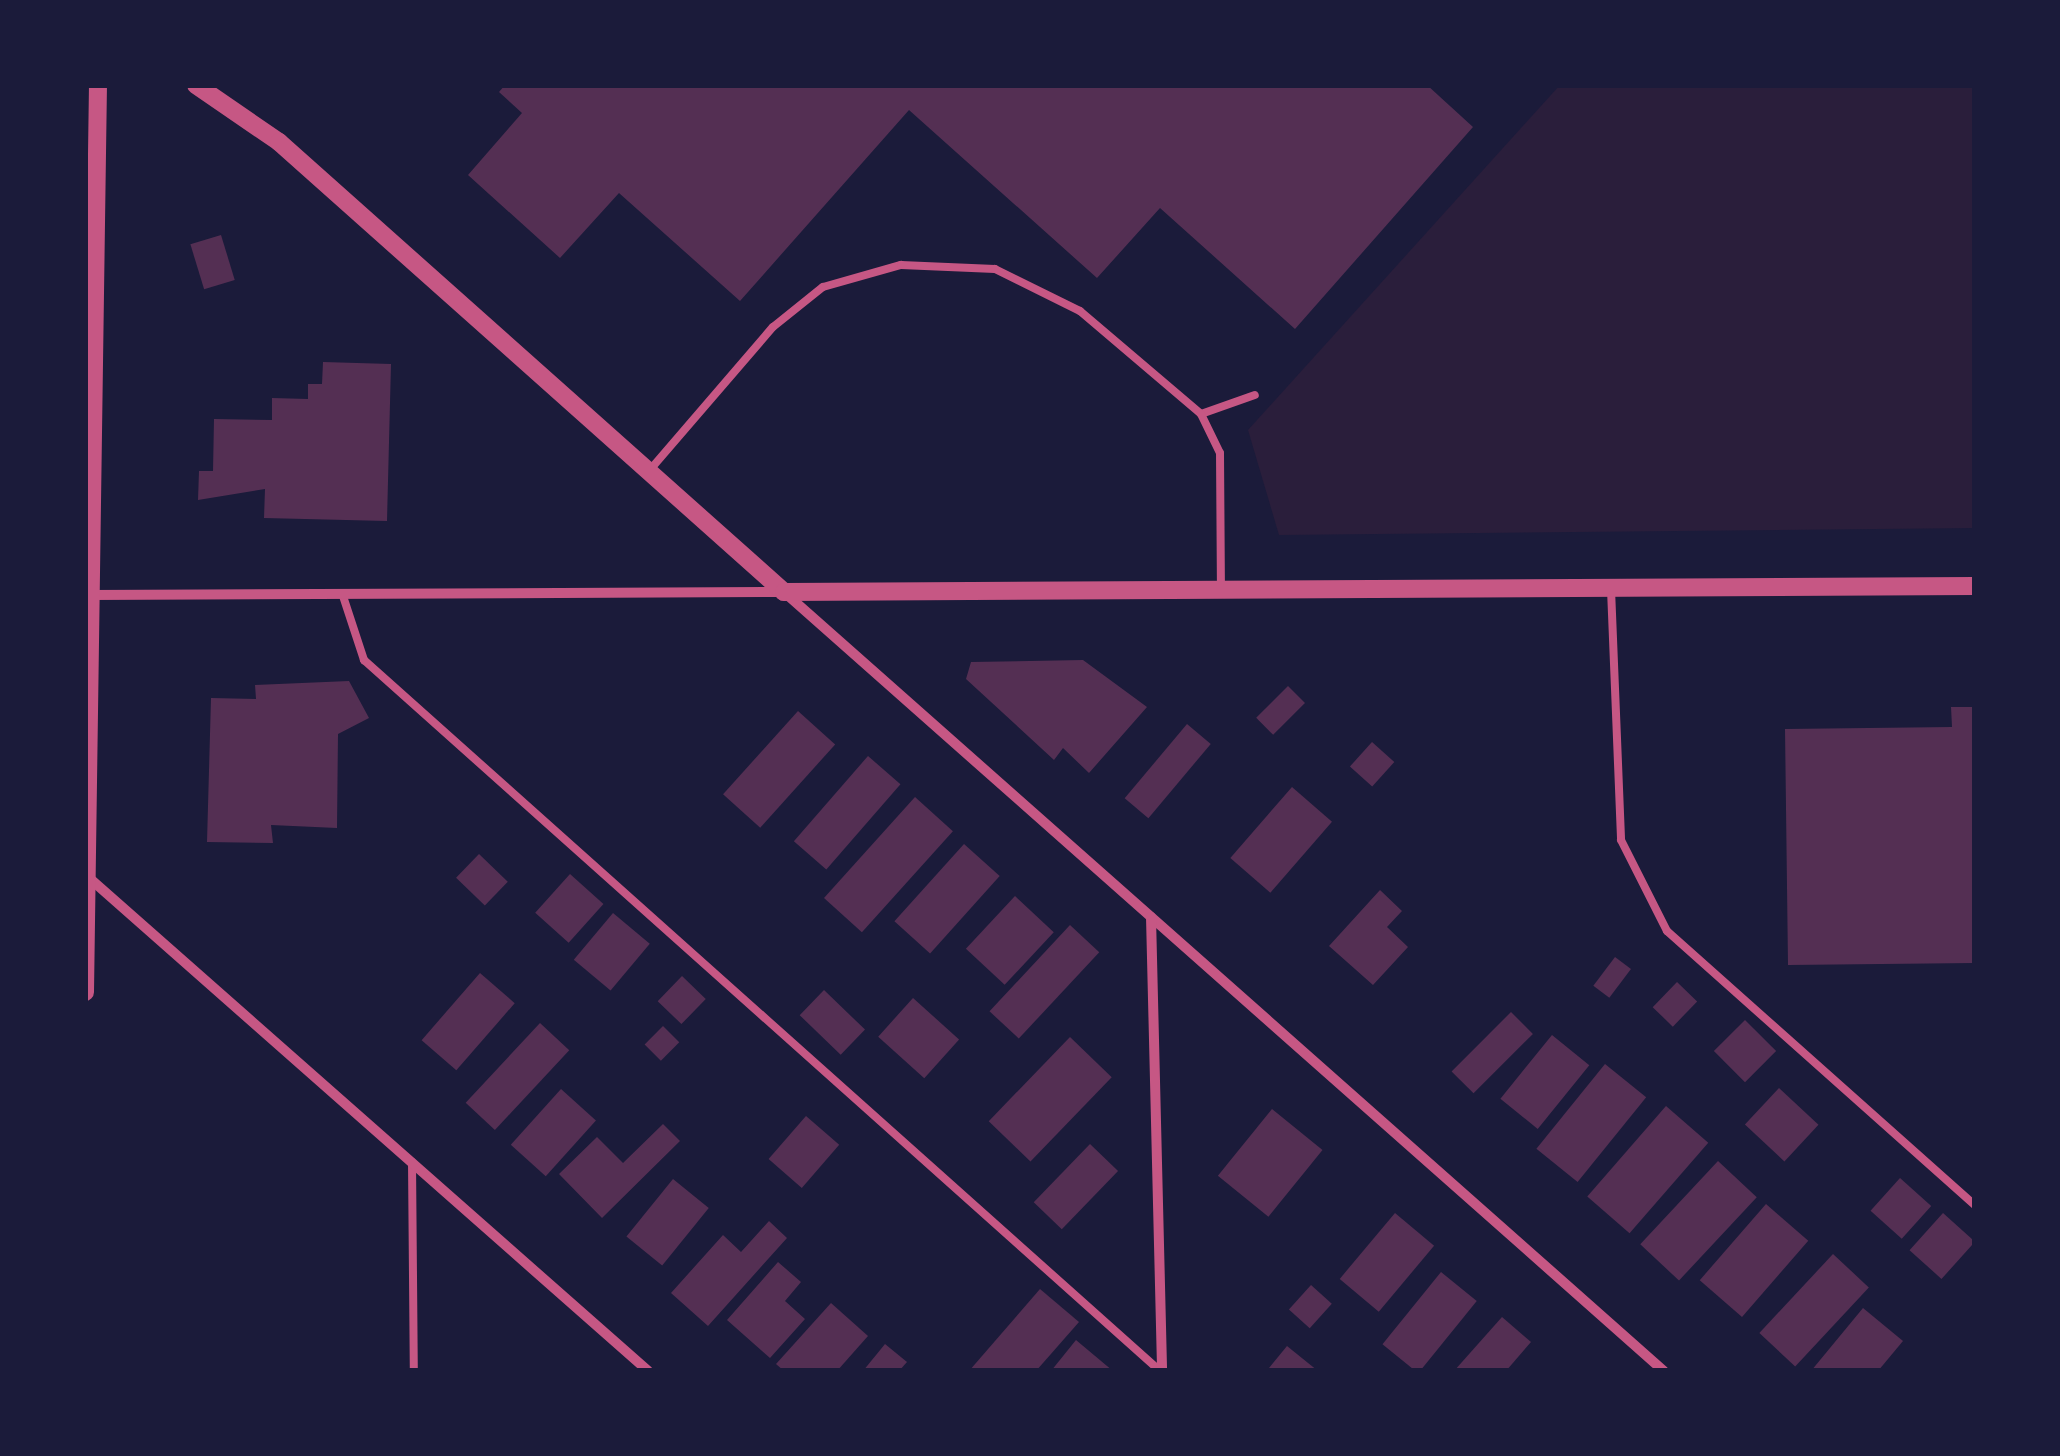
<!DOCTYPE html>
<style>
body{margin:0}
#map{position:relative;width:2060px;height:1456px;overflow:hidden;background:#1b1b3a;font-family:Inter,sans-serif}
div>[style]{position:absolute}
.green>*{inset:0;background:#2a1e3b}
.building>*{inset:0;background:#542f53;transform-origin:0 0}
.service>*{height:8px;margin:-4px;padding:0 4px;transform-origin:4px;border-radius:4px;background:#c65784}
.minor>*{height:10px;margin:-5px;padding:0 5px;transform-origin:5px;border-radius:5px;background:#c65784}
.tertiary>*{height:18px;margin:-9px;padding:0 9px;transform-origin:9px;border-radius:9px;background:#c65784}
span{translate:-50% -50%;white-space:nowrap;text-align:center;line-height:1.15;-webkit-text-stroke:8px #1b1b3a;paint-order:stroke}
.frame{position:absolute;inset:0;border:88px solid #1b1b3a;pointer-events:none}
</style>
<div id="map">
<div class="green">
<div style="clip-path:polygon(1560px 85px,1975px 85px,1975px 528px,1279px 535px,1248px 430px)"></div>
</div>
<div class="building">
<div style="clip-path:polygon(505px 85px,1427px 85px,1473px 127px,1295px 329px,1160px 208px,1097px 278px,909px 110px,740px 301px,619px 193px,560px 258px,468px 175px,522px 113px,499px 92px)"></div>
<div style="left:221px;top:235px;width:47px;height:32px;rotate:73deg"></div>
<div style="clip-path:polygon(323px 362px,391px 364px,387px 521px,264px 518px,265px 489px,198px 500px,199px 471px,213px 471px,214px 419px,272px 420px,272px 398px,308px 399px,308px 384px,322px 384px)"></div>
<div style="clip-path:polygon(1083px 660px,1147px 707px,1089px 773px,1063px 748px,1054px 760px,966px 679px,971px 662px)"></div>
<div style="clip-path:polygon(349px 681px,369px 718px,338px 734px,337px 828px,271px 825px,273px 843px,207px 842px,211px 698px,256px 699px,255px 685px)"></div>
<div style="left:1288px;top:686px;width:24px;height:45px;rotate:45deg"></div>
<div style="clip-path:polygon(1951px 707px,1975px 707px,1975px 963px,1788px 965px,1785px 729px,1952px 727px)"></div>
<div style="left:798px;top:711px;width:50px;height:112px;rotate:42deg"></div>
<div style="left:1187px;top:724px;width:31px;height:97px;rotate:40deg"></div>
<div style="left:1372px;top:742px;width:30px;height:33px;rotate:42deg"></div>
<div style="left:868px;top:756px;width:43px;height:113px;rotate:41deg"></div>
<div style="left:1292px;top:787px;width:53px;height:94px;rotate:41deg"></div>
<div style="left:915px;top:797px;width:51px;height:136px;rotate:42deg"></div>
<div style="left:964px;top:844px;width:48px;height:104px;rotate:42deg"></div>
<div style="left:479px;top:854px;width:40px;height:33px;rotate:44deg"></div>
<div style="left:570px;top:874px;width:45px;height:52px;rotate:42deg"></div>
<div style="clip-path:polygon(1380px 890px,1402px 911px,1387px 927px,1408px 947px,1373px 985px,1329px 946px)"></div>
<div style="left:1015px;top:896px;width:53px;height:72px;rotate:43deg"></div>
<div style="left:613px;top:913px;width:48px;height:61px;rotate:40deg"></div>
<div style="left:1070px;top:925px;width:40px;height:118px;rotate:43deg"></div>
<div style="left:1615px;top:957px;width:20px;height:36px;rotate:37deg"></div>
<div style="left:480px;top:973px;width:46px;height:89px;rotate:41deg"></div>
<div style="left:682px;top:976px;width:33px;height:35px;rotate:44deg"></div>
<div style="left:1677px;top:982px;width:28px;height:35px;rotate:44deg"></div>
<div style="left:824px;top:990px;width:57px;height:35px;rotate:44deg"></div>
<div style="left:913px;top:998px;width:62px;height:52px;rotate:42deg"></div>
<div style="left:1511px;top:1012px;width:31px;height:84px;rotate:45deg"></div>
<div style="left:1745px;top:1020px;width:44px;height:44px;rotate:45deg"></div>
<div style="left:540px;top:1023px;width:40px;height:109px;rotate:43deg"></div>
<div style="left:663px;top:1026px;width:23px;height:26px;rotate:45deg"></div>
<div style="left:1552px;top:1035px;width:48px;height:82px;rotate:39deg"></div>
<div style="left:1070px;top:1037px;width:58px;height:117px;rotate:44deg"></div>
<div style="left:1605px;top:1064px;width:53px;height:109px;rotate:39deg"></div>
<div style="left:1779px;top:1088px;width:54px;height:50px;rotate:43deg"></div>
<div style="left:561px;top:1089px;width:47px;height:75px;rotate:42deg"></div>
<div style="left:1666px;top:1106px;width:56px;height:120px;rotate:41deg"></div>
<div style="left:1272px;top:1109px;width:65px;height:86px;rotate:39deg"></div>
<div style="left:806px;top:1116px;width:44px;height:57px;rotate:41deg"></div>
<div style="clip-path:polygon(663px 1124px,680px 1141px,602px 1218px,559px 1174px,597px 1137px,623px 1163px)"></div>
<div style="left:1090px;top:1144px;width:39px;height:81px;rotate:44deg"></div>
<div style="left:1718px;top:1161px;width:53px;height:114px;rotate:43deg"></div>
<div style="left:1900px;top:1178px;width:42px;height:44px;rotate:42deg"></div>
<div style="left:673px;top:1179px;width:46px;height:74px;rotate:39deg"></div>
<div style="left:1766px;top:1204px;width:56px;height:101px;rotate:41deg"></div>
<div style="left:1395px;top:1213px;width:51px;height:86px;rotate:40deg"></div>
<div style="left:1943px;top:1213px;width:43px;height:50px;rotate:42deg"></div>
<div style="clip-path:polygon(769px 1221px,787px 1238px,708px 1326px,671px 1293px,723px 1235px,741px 1252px)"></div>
<div style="left:1833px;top:1254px;width:49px;height:108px;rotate:43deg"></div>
<div style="clip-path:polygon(778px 1262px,801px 1282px,785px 1301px,805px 1319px,770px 1358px,727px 1320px)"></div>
<div style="left:1441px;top:1272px;width:46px;height:93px;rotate:39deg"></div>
<div style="left:1311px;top:1285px;width:28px;height:33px;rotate:42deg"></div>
<div style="clip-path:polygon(1040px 1289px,1079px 1322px,1036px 1371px,969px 1371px)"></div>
<div style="clip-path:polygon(831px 1303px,868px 1336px,837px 1371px,784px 1371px,776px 1364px)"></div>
<div style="clip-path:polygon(1863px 1308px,1903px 1341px,1878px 1371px,1811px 1371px)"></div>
<div style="clip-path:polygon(1502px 1317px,1531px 1342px,1506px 1371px,1454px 1371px)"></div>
<div style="clip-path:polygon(1076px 1340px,1113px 1371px,1051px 1371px)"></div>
<div style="clip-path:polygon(885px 1344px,907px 1362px,899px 1371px,863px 1371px)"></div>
<div style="clip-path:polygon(1287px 1346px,1318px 1371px,1269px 1368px)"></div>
</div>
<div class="service">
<div style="left:1201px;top:414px;width:57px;rotate:-19.4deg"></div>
<div style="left:649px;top:471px;width:190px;rotate:-49.3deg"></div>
<div style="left:773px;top:327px;width:64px;rotate:-38.7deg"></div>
<div style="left:823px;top:287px;width:81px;rotate:-15.8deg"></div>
<div style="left:901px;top:265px;width:94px;rotate:2.4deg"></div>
<div style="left:995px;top:269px;width:95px;rotate:26.3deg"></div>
<div style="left:1080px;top:311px;width:159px;rotate:40.4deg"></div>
<div style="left:1201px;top:414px;width:43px;rotate:64deg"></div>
<div style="left:1220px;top:453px;width:137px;rotate:89.6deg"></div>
<div style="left:1611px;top:589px;width:251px;rotate:87.7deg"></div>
<div style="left:1621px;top:840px;width:102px;rotate:63.2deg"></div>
<div style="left:1667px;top:931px;width:412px;rotate:41.7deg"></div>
<div style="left:342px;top:593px;width:71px;rotate:71.8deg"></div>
<div style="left:364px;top:660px;width:1067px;rotate:41.77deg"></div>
<div style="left:412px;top:1162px;width:209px;rotate:89.5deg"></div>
</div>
<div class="minor">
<div style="left:90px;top:595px;width:694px;rotate:-0.25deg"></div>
<div style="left:784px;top:592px;width:1175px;rotate:41.52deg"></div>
<div style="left:87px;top:876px;width:748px;rotate:41.42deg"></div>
<div style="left:1151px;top:917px;width:454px;rotate:88.6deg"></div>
</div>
<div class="tertiary">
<div style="left:196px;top:85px;width:101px;rotate:34.5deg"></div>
<div style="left:279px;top:142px;width:676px;rotate:41.7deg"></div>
<div style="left:784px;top:592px;width:1191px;rotate:-0.29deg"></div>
<div style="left:85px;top:992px;width:907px;rotate:-89.18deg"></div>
</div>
<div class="frame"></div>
</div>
